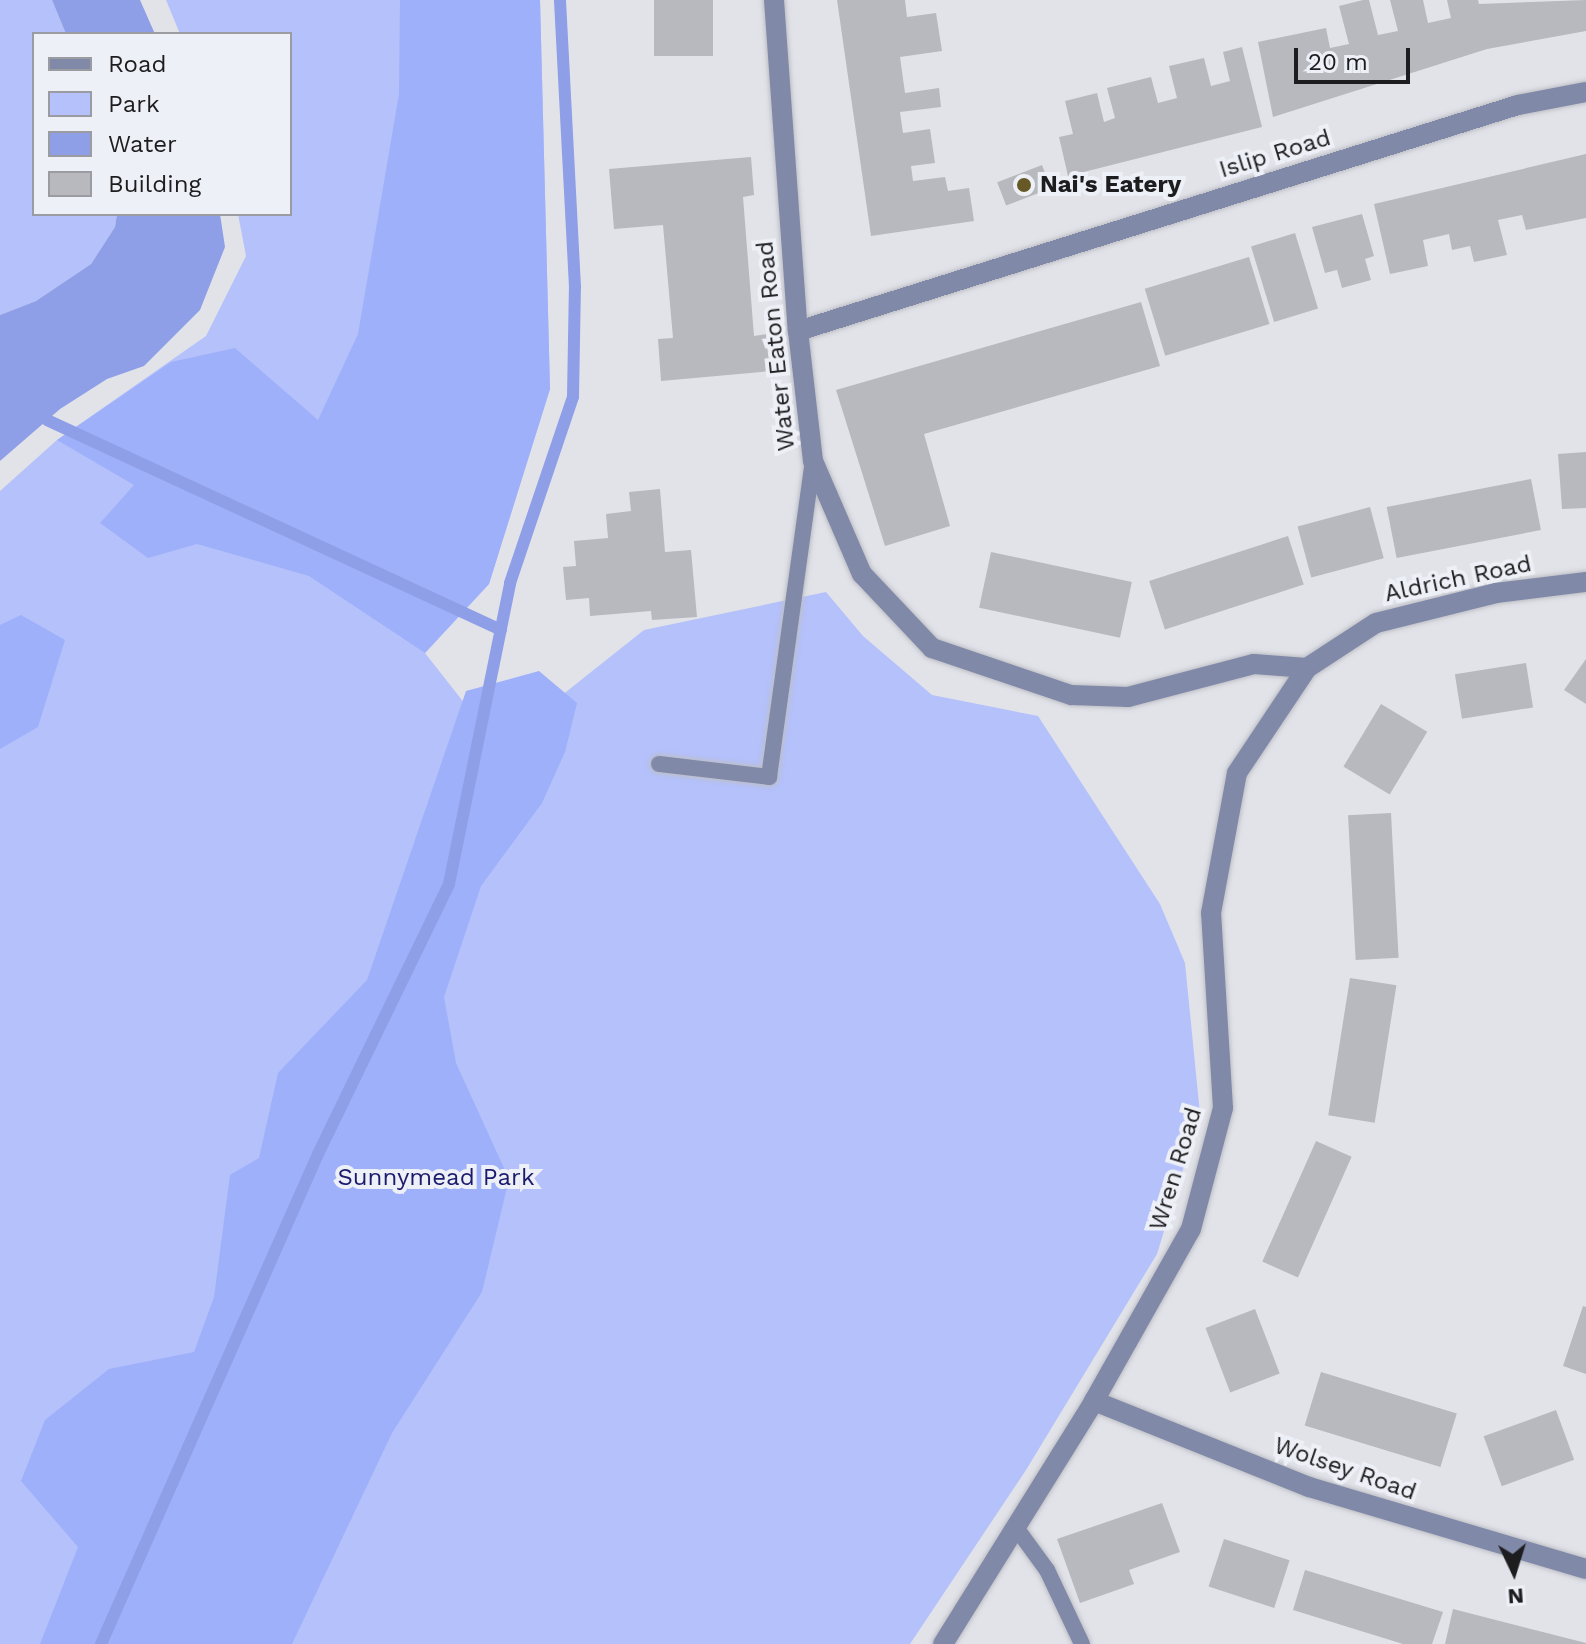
<!DOCTYPE html>
<style>
body{margin:0}
#map{position:relative;width:1586px;height:1644px;overflow:hidden;background:#e1e3e9;font-family:"Work Sans",sans-serif}
div>[style]{position:absolute}
.green>*{inset:0;background:#b4c1fa}
.forest>*{inset:0;background:#9fb0fa}
.water>*{inset:0;background:#8e9ee7}
.stream>*{height:12px;margin:-6px;padding:0 6px;transform-origin:6px;border-radius:6px;background:#8e9ee7}
.building>*{inset:0;background:#b7b9bf;transform-origin:0 0}
.roads{filter:drop-shadow(0 0 2px #bebfc5) drop-shadow(0 0 2px #bebfc5)}
.service>*{height:16px;margin:-8px;padding:0 8px;transform-origin:8px;border-radius:8px;background:#8189a9}
.minor>*{height:20px;margin:-10px;padding:0 10px;transform-origin:10px;border-radius:10px;background:#8189a9}
.dots>*{width:22px;height:22px;translate:-50% -50%;box-sizing:border-box;border:4px solid #eef0f7;border-radius:50%}
span{translate:-50% -50%;white-space:nowrap;text-align:center;line-height:1.15;-webkit-text-stroke:8px #eef0f7;paint-order:stroke}
.street-label{font-size:24px;color:#1d1d1f}
.poi-label{font-size:24px;color:#1d1d1f;font-weight:700}
.left{translate:0 -50%;text-align:left}
.park-label{font-size:24px;color:#1b1a6d}
.legend{position:absolute;left:32px;top:32px;width:260px;height:184px;box-sizing:border-box;background:#eef0f7;border:2px solid #9a9ca1;margin:0;padding:10px 14px;list-style:none;font-size:24px;color:#1d1d1f}
.legend li{display:flex;align-items:center;gap:16px;height:40px}
.legend b{width:40px;border:2px solid #9a9ca1}
.north{position:absolute;left:1474px;top:1532px;width:80px;height:80px;-webkit-text-stroke:6px #eef0f7;paint-order:stroke;rotate:176deg;font-size:22px;font-weight:700;line-height:32px;text-align:center;color:#1d1d1f}
.north::after{content:'';display:block;margin:auto;width:28px;height:36px;background:#1d1d1f;clip-path:polygon(50% 0,100% 100%,50% 72%,0 100%)}
.scale{position:absolute;left:1294px;top:48px;width:116px;height:36px;box-sizing:border-box;border:4px solid #1d1d1f;border-top:0;padding-left:10px;font-size:24px;line-height:28px;white-space:nowrap;color:#1d1d1f;-webkit-text-stroke:6px #eef0f7;paint-order:stroke}
</style>
<div id="map">
<div class="green">
<div style="clip-path:polygon(0 0,52px 0,66px 34px,34px 34px,34px 214px,117px 214px,115px 227px,91px 264px,36px 301px,0 315px)"></div>
<div style="clip-path:polygon(166px 0,540px 0,550px 389px,489px 584px,425px 653px,498px 746px,644px 630px,826px 592px,863px 636px,932px 695px,1038px 716px,1160px 904px,1185px 963px,1200px 1114px,1157px 1254px,1026px 1470px,910px 1644px,0 1644px,0 491px,57px 440px,206px 336px,246px 256px,238px 214px,290px 214px,290px 34px,180px 34px)"></div>
</div>
<div class="forest">
<div style="clip-path:polygon(400px 0,540px 0,550px 389px,489px 584px,425px 653px,309px 576px,197px 544px,148px 558px,100px 523px,134px 485px,57px 440px,171px 362px,235px 348px,318px 420px,358px 334px,399px 94px)"></div>
<div style="clip-path:polygon(21px 615px,65px 640px,38px 727px,0 749px,0 625px)"></div>
<div style="clip-path:polygon(539px 671px,577px 703px,565px 752px,542px 803px,481px 886px,444px 997px,456px 1063px,509px 1179px,482px 1292px,392px 1433px,292px 1644px,40px 1644px,78px 1547px,21px 1481px,45px 1420px,109px 1369px,194px 1352px,214px 1297px,230px 1175px,259px 1158px,278px 1073px,367px 980px,466px 691px)"></div>
</div>
<div class="water">
<div style="clip-path:polygon(52px 0,140px 0,155px 34px,66px 34px)"></div>
<div style="clip-path:polygon(117px 214px,220px 214px,225px 247px,200px 310px,144px 366px,107px 379px,60px 409px,0 461px,0 315px,36px 301px,91px 264px,115px 227px)"></div>
</div>
<div class="stream">
<div style="left:47px;top:420px;width:500px;rotate:24.82deg"></div>
<div style="left:101px;top:1644px;width:536px;rotate:-66.11deg"></div>
<div style="left:318px;top:1154px;width:300px;rotate:-64.1deg"></div>
<div style="left:449px;top:884px;width:307px;rotate:-78.5deg"></div>
<div style="left:510px;top:583px;width:196px;rotate:-71.3deg"></div>
<div style="left:573px;top:397px;width:110px;rotate:-89deg"></div>
<div style="left:575px;top:287px;width:287px;rotate:-93deg"></div>
</div>
<div class="building">
<div style="left:654px;top:0;width:59px;height:56px"></div>
<div style="clip-path:polygon(837px 0,905px 0,907px 17px,936px 13px,942px 51px,900px 57px,905px 93px,939px 88px,941px 107px,900px 112px,903px 133px,930px 129px,935px 163px,911px 166px,913px 181px,945px 177px,948px 191px,969px 188px,974px 221px,871px 236px)"></div>
<div style="clip-path:polygon(1363px 0,1369px 0,1378px 35px,1398px 31px,1390px 0,1423px 0,1428px 23px,1451px 18px,1447px 0,1478px 0,1479px 4px,1586px 0,1586px 31px,1487px 49px,1273px 117px,1258px 42px,1326px 28px,1330px 48px,1349px 44px,1339px 6px)"></div>
<div style="clip-path:polygon(1242px 47px,1262px 127px,1068px 176px,1059px 137px,1073px 134px,1065px 101px,1097px 93px,1104px 122px,1115px 118px,1107px 88px,1151px 77px,1158px 103px,1177px 98px,1169px 66px,1204px 58px,1211px 86px,1230px 81px,1223px 52px)"></div>
<div style="clip-path:polygon(1586px 154px,1586px 218px,1526px 230px,1522px 215px,1498px 220px,1507px 255px,1474px 262px,1470px 246px,1452px 250px,1449px 234px,1423px 240px,1428px 266px,1390px 274px,1374px 204px)"></div>
<div style="clip-path:polygon(751px 157px,754px 195px,743px 197px,754px 336px,768px 334px,771px 371px,661px 381px,658px 339px,673px 338px,663px 225px,614px 229px,609px 169px)"></div>
<div style="left:1042px;top:165px;width:25px;height:48px;rotate:69deg"></div>
<div style="clip-path:polygon(1362px 214px,1374px 256px,1365px 259px,1371px 280px,1342px 288px,1337px 270px,1325px 273px,1312px 227px)"></div>
<div style="left:1295px;top:233px;width:79px;height:46px;rotate:73deg"></div>
<div style="left:1249px;top:257px;width:70px;height:109px;rotate:73deg"></div>
<div style="clip-path:polygon(1141px 302px,1160px 366px,924px 434px,950px 526px,885px 546px,836px 390px)"></div>
<div style="clip-path:polygon(1586px 452px,1586px 508px,1562px 509px,1558px 454px)"></div>
<div style="left:1531px;top:479px;width:52px;height:147px;rotate:79deg"></div>
<div style="clip-path:polygon(660px 489px,665px 552px,691px 550px,697px 617px,652px 620px,651px 611px,590px 616px,589px 598px,566px 600px,563px 567px,576px 566px,574px 541px,608px 538px,606px 514px,631px 511px,629px 492px)"></div>
<div style="left:1370px;top:507px;width:53px;height:75px;rotate:75deg"></div>
<div style="left:1288px;top:536px;width:51px;height:146px;rotate:72deg"></div>
<div style="left:991px;top:552px;width:144px;height:57px;rotate:12deg"></div>
<div style="clip-path:polygon(1586px 659px,1586px 704px,1564px 690px)"></div>
<div style="left:1526px;top:663px;width:45px;height:72px;rotate:81deg"></div>
<div style="left:1381px;top:704px;width:54px;height:73px;rotate:31deg"></div>
<div style="left:1391px;top:813px;width:145px;height:43px;rotate:87deg"></div>
<div style="left:1350px;top:978px;width:47px;height:139px;rotate:9deg"></div>
<div style="left:1316px;top:1141px;width:39px;height:132px;rotate:24deg"></div>
<div style="clip-path:polygon(1583px 1306px,1586px 1307px,1586px 1374px,1563px 1366px)"></div>
<div style="left:1255px;top:1309px;width:69px;height:53px;rotate:69deg"></div>
<div style="left:1321px;top:1372px;width:142px;height:56px;rotate:17deg"></div>
<div style="left:1556px;top:1410px;width:53px;height:77px;rotate:70deg"></div>
<div style="clip-path:polygon(1162px 1503px,1180px 1552px,1129px 1570px,1134px 1584px,1080px 1603px,1057px 1539px)"></div>
<div style="left:1224px;top:1539px;width:69px;height:50px;rotate:18deg"></div>
<div style="clip-path:polygon(1305px 1570px,1443px 1612px,1432px 1644px,1403px 1644px,1293px 1610px)"></div>
<div style="clip-path:polygon(1453px 1609px,1586px 1643px,1586px 1644px,1445px 1644px)"></div>
</div>
<div class="roads">
<div class="service">
<div style="left:659px;top:764px;width:111px;rotate:6.7deg"></div>
<div style="left:769px;top:777px;width:319px;rotate:-82.1deg"></div>
<div style="left:1017px;top:1529px;width:51px;rotate:53.8deg"></div>
<div style="left:1047px;top:1570px;width:82px;rotate:64.7deg"></div>
</div>
<div class="minor">
<div style="left:774px;top:0;width:332px;rotate:85.9deg"></div>
<div style="left:798px;top:331px;width:131px;rotate:83.4deg"></div>
<div style="left:813px;top:461px;width:123px;rotate:66.6deg"></div>
<div style="left:862px;top:574px;width:102px;rotate:46.6deg"></div>
<div style="left:932px;top:648px;width:147px;rotate:18.7deg"></div>
<div style="left:1071px;top:695px;width:57px;rotate:2deg"></div>
<div style="left:1128px;top:697px;width:130px;rotate:-14.7deg"></div>
<div style="left:1254px;top:664px;width:53px;rotate:4.3deg"></div>
<div style="left:1307px;top:668px;width:82px;rotate:-33.1deg"></div>
<div style="left:1376px;top:623px;width:124px;rotate:-14deg"></div>
<div style="left:1496px;top:593px;width:91px;rotate:-7deg"></div>
<div style="left:798px;top:331px;width:755px;rotate:-17.43deg"></div>
<div style="left:1518px;top:105px;width:69px;rotate:-10.8deg"></div>
<div style="left:1094px;top:1401px;width:232px;rotate:21.8deg"></div>
<div style="left:1309px;top:1487px;width:289px;rotate:16.5deg"></div>
<div style="left:943px;top:1644px;width:286px;rotate:-58.1deg"></div>
<div style="left:1094px;top:1401px;width:197px;rotate:-60.6deg"></div>
<div style="left:1191px;top:1229px;width:125px;rotate:-75.2deg"></div>
<div style="left:1223px;top:1108px;width:195px;rotate:-93.5deg"></div>
<div style="left:1211px;top:913px;width:142px;rotate:-79.5deg"></div>
<div style="left:1237px;top:773px;width:126px;rotate:-56.3deg"></div>
</div>
</div>
<div class="dots">
<div style="left:1024px;top:185px;background:#675926"></div>
</div>
<div class="street-label">
<span style="left:1275px;top:154px;rotate:-17deg">Islip Road</span>
<span style="left:776px;top:346px;rotate:-96deg">Water Eaton Road</span>
<span style="left:1458px;top:579px;rotate:-12deg">Aldrich Road</span>
<span style="left:1176px;top:1169px;rotate:-73deg">Wren Road</span>
<span style="left:1345px;top:1469px;rotate:19deg">Wolsey Road</span>
</div>
<div class="poi-label">
<span class="left" style="left:1040px;top:185px">Nai's Eatery</span>
</div>
<div class="park-label">
<span style="left:436px;top:1178px">Sunnymead Park</span>
</div>
<ul class="legend">
<li><b style="height:10px;background:#8189a9"></b>Road</li>
<li><b style="height:22px;background:#b4c1fa"></b>Park</li>
<li><b style="height:22px;background:#8e9ee7"></b>Water</li>
<li><b style="height:22px;background:#b7b9bf"></b>Building</li>
</ul>
<div class="north">N</div>
<div class="scale">20 m</div>
</div>
